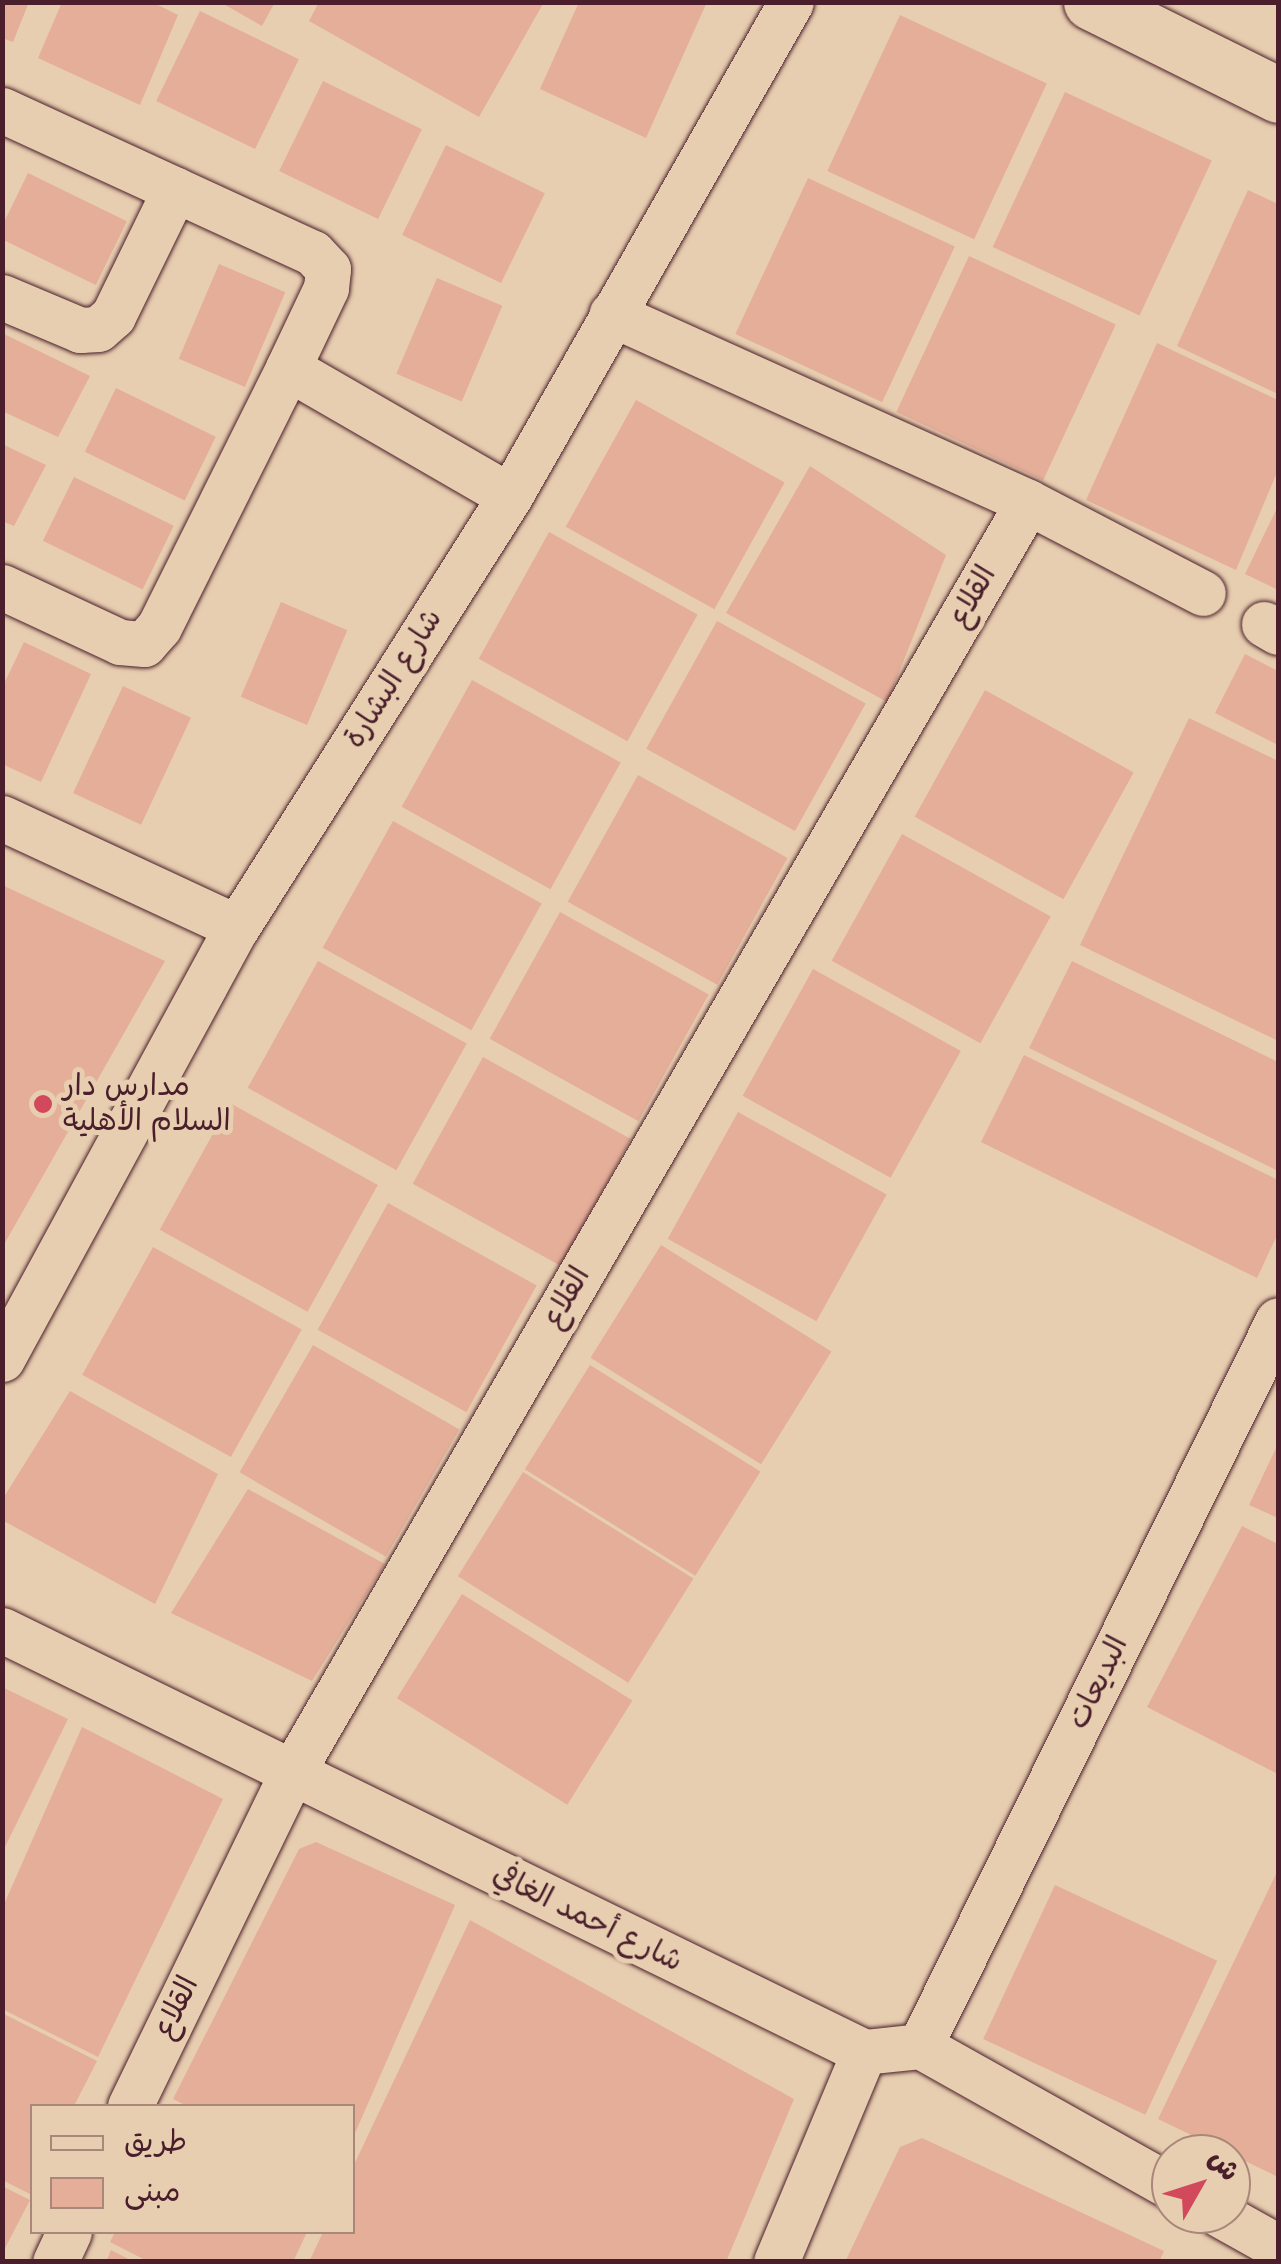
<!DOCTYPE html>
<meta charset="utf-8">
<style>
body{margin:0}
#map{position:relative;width:1281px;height:2264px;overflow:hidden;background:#e8ceb0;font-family:Mynerve,"Playpen Sans Arabic",sans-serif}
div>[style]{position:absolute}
.building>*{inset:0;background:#e4ae99;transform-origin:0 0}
.roads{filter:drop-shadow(0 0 2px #4a1f2b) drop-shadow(0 0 2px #4a1f2b)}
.street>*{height:45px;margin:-22.5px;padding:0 22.5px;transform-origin:22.5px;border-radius:22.5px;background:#e8ceb0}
.secondary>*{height:55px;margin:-27.5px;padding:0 27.5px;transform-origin:27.5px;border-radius:27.5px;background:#e8ceb0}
.dots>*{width:28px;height:28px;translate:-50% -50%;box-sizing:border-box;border:5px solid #e8ceb0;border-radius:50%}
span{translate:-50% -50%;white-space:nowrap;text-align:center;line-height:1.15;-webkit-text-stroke:10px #e8ceb0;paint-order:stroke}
.street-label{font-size:30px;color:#4a1f2b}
.poi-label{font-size:30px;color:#4a1f2b}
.left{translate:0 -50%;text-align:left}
.frame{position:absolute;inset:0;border:5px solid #4a1f2b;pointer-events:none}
.legend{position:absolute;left:30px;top:2104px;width:325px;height:130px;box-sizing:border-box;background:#e8ceb0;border:2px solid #a9887b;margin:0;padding:12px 18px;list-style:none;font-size:30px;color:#4a1f2b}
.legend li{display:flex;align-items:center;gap:20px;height:50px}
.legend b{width:50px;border:2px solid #a9887b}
.north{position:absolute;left:1151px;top:2134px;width:100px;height:100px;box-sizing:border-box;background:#e8ceb0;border:2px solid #a9887b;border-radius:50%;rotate:51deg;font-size:28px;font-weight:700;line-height:40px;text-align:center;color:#4a1f2b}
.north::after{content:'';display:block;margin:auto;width:35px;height:45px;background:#d1495b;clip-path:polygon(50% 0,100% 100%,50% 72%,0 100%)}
</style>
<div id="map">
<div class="building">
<div style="clip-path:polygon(2px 2px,29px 2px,13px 42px,2px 38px)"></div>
<div style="clip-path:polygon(62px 2px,152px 2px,178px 15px,140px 105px,38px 58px)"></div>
<div style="clip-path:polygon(220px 2px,275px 2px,262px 26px)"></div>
<div style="clip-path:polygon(319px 2px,544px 2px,479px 117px,309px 21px)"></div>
<div style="clip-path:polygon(579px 2px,707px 2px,646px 138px,540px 89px)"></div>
<div style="left:200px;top:11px;width:110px;height:100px;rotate:26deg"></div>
<div style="left:900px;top:15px;width:162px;height:172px;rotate:25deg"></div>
<div style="left:323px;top:81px;width:110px;height:100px;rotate:26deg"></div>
<div style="left:1065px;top:92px;width:162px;height:171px;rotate:25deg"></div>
<div style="left:446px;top:145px;width:110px;height:100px;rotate:26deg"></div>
<div style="left:28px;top:173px;width:110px;height:71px;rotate:26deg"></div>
<div style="left:808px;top:178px;width:162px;height:172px;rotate:25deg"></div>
<div style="clip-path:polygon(1248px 190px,1278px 204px,1278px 394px,1177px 346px)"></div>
<div style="left:969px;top:256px;width:162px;height:172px;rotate:25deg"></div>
<div style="left:219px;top:264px;width:72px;height:103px;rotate:23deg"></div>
<div style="left:437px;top:278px;width:71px;height:104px;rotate:23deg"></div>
<div style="clip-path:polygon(2px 333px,90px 376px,58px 437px,2px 411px)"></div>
<div style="clip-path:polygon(1157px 343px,1278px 400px,1278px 470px,1236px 570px,1086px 500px)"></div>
<div style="left:116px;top:388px;width:111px;height:71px;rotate:26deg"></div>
<div style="left:636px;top:400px;width:170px;height:145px;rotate:29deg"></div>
<div style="clip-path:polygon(2px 444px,46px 465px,14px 526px,2px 521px)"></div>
<div style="clip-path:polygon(810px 466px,946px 555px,887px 702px,726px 613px)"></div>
<div style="left:74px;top:477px;width:111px;height:71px;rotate:26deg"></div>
<div style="clip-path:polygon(1278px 506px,1278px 590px,1245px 574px)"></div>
<div style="left:549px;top:532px;width:170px;height:145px;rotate:29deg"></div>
<div style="left:281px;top:602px;width:72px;height:103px;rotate:23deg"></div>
<div style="left:717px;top:621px;width:170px;height:146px;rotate:29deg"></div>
<div style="clip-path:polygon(24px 642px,91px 674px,41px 782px,2px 764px,2px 688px)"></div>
<div style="clip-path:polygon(1245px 654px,1278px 671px,1278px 745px,1215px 713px)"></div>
<div style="left:472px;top:680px;width:170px;height:145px;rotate:29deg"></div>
<div style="left:123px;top:686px;width:75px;height:118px;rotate:25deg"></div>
<div style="left:985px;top:690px;width:170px;height:145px;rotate:29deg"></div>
<div style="clip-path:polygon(1189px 718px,1278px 761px,1278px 1041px,1080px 945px)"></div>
<div style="left:638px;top:775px;width:171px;height:145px;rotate:29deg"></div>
<div style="left:393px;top:821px;width:170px;height:145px;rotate:29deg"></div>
<div style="left:902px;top:834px;width:170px;height:145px;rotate:29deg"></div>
<div style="clip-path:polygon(2px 885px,165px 961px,2px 1248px)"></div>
<div style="left:560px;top:912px;width:170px;height:145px;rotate:29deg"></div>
<div style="left:318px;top:961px;width:170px;height:145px;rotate:29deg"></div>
<div style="clip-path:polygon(1072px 961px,1278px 1062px,1278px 1171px,1029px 1048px)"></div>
<div style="left:813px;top:969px;width:169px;height:145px;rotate:29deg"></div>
<div style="clip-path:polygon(1024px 1055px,1278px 1180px,1278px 1233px,1257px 1278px,981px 1142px)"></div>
<div style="left:483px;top:1057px;width:169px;height:145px;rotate:29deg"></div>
<div style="left:230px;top:1103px;width:169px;height:145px;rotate:29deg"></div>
<div style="left:738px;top:1112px;width:170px;height:145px;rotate:29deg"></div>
<div style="left:388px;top:1203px;width:170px;height:145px;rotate:29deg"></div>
<div style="left:661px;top:1245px;width:201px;height:133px;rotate:32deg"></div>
<div style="left:153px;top:1247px;width:170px;height:146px;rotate:29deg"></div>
<div style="left:313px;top:1345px;width:169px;height:147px;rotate:30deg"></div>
<div style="left:590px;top:1365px;width:201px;height:123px;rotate:32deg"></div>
<div style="clip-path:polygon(70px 1391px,218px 1474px,155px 1604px,2px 1520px,2px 1500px)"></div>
<div style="clip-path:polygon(1278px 1444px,1278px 1518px,1249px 1505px)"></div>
<div style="left:523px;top:1472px;width:201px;height:123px;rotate:32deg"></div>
<div style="clip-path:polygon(248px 1489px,385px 1564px,312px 1681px,171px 1613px)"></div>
<div style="clip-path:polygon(1242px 1526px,1278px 1544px,1278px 1774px,1147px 1707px)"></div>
<div style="left:462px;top:1594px;width:201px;height:123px;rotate:32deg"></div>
<div style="clip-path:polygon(2px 1687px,68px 1719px,2px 1853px)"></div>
<div style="clip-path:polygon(82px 1727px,223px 1799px,98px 2057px,2px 2009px,2px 1909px)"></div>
<div style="clip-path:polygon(316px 1842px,455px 1905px,352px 2140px,352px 2106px,187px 2106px,173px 2099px,299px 1849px)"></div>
<div style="clip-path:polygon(1278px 1870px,1278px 2177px,1158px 2119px)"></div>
<div style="left:1055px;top:1885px;width:179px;height:170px;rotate:25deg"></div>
<div style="clip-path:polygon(470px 1920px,794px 2099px,726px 2262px,309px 2262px,323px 2232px,352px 2232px,352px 2169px)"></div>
<div style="clip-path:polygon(2px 2013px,97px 2061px,74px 2106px,32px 2106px,30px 2194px,2px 2180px)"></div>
<div style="clip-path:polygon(922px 2138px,1164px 2251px,1159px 2262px,845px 2262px,900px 2147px)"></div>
<div style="clip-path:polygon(2px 2186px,30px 2200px,2px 2254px)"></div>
<div style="clip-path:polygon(115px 2232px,307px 2232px,293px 2262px,149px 2262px,110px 2242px)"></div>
<div style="clip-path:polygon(111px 2250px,134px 2262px,106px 2262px)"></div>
</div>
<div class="roads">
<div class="street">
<div style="left:2px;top:110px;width:342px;rotate:24.7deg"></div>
<div style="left:313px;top:253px;width:22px;rotate:47deg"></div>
<div style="left:328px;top:269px;width:19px;rotate:96deg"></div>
<div style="left:326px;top:288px;width:89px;rotate:115.4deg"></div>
<div style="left:288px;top:368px;width:256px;rotate:30deg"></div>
<div style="left:2px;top:297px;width:85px;rotate:22.9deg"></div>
<div style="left:80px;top:330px;width:18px;rotate:-3deg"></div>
<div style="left:98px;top:329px;width:20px;rotate:-41deg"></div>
<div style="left:113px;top:316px;width:141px;rotate:-64deg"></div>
<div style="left:1028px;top:502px;width:197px;rotate:27.5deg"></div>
<div style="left:2px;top:587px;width:130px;rotate:25deg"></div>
<div style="left:120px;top:642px;width:24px;rotate:5deg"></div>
<div style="left:144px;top:644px;width:23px;rotate:-49deg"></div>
<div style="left:159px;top:627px;width:289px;rotate:-63.5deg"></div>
<div style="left:1264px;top:624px;width:16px;rotate:30deg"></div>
<div style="left:2px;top:818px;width:259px;rotate:24.9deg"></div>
<div style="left:2px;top:1359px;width:492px;rotate:-61.5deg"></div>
<div style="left:237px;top:927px;width:510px;rotate:-57.65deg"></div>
<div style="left:510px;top:496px;width:568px;rotate:-60.37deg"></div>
<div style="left:2px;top:1630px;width:960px;rotate:26.08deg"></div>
<div style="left:864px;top:2052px;width:56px;rotate:-6.1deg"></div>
<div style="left:920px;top:2046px;width:288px;rotate:29.3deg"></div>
<div style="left:920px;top:2046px;width:809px;rotate:-63.75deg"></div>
<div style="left:130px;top:2106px;width:367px;rotate:-64.1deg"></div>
<div style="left:290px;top:1776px;width:1472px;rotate:-59.92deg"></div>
<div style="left:1028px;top:502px;width:457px;rotate:-155.7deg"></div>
<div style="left:1219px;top:2214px;width:68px;rotate:29.2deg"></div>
<div style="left:55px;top:2262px;width:33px;rotate:-65deg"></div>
<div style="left:776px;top:2262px;width:228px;rotate:-67.3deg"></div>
</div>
<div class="secondary">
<div style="left:1091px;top:2px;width:209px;rotate:26.4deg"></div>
</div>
</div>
<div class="dots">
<div style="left:43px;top:1104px;background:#d1495b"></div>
</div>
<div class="street-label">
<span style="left:973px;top:597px;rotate:-60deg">القلاع</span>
<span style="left:394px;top:679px;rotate:-58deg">شارع البشارة</span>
<span style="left:567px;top:1298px;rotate:-60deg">القلاع</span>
<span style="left:1099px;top:1683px;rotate:-64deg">البديعات</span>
<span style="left:587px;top:1919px;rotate:26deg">شارع أحمد الغافي</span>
<span style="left:177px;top:2008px;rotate:-64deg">القلاع</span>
</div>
<div class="poi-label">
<span class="left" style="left:63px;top:1104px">مدارس دار<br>السلام الأهلية</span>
</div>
<div class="frame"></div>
<ul class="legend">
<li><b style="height:12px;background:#e8ceb0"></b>طريق</li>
<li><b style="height:28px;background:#e4ae99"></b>مبنى</li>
</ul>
<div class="north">ش</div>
</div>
